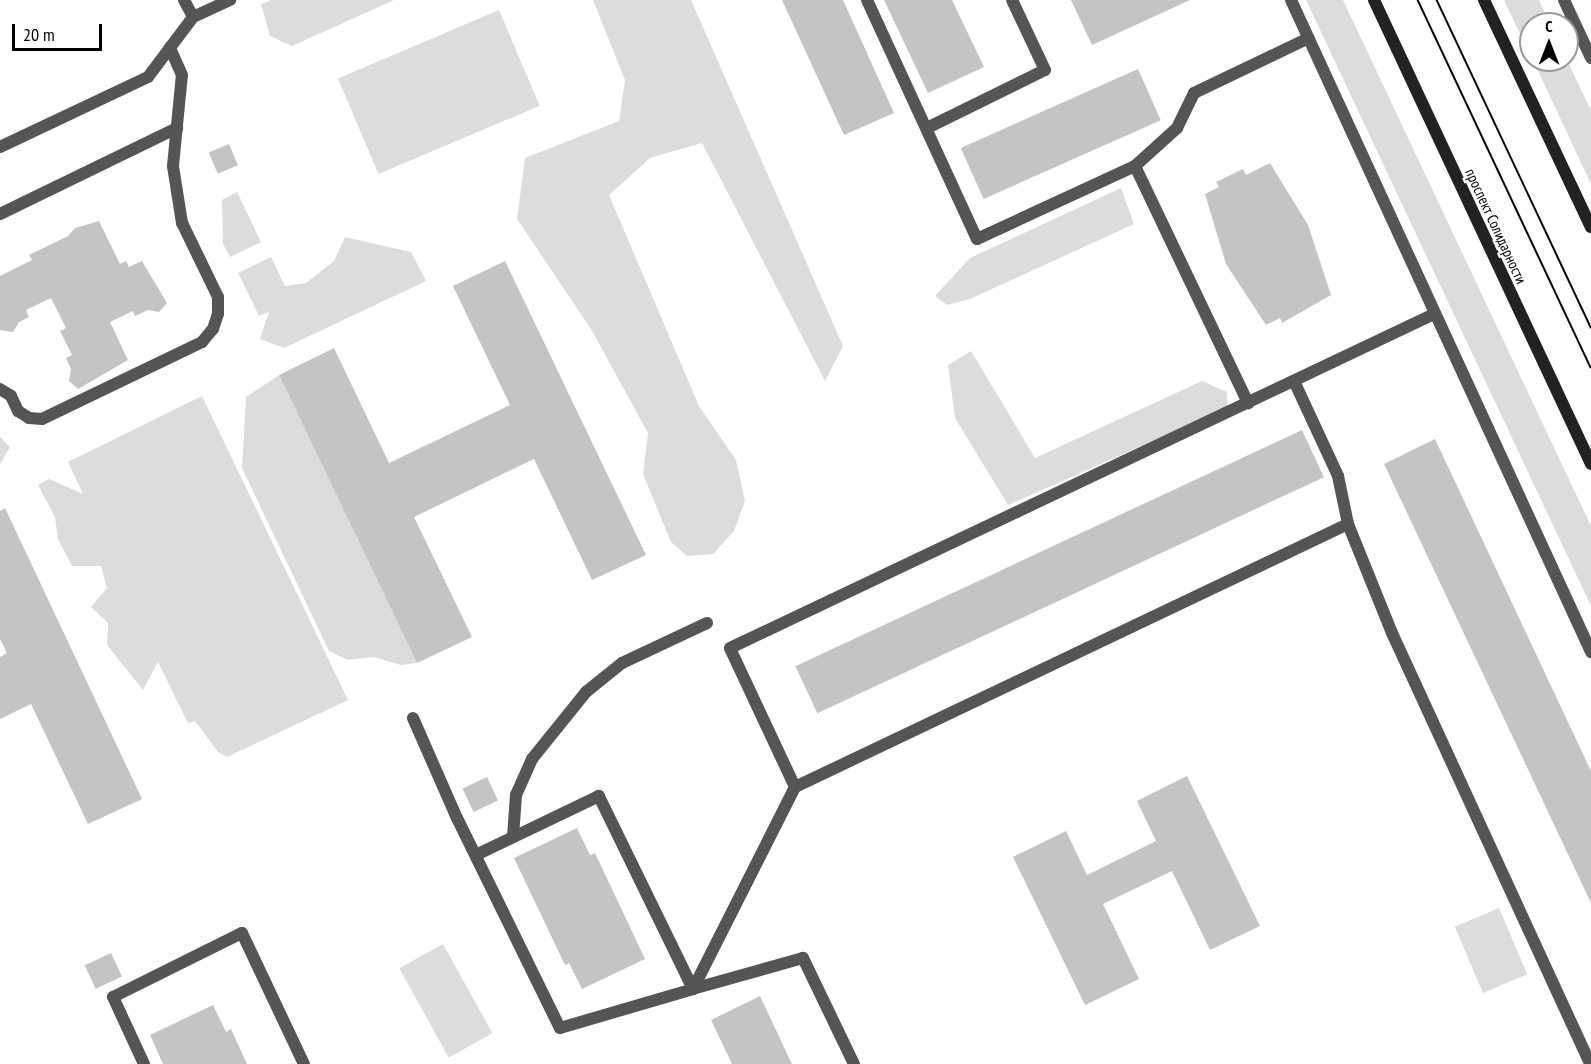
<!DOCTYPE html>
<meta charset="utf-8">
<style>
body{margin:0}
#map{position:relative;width:1591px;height:1064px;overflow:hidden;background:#fff;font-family:"PT Sans Narrow",sans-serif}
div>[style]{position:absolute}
.green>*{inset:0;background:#dcdcdc;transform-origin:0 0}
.building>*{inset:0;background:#c4c4c4;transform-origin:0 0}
.service>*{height:12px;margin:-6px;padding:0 6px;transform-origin:6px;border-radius:6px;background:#555}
.minor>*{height:12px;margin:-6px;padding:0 6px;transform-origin:6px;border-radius:6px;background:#555}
.secondary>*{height:12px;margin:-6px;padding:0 6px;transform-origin:6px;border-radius:6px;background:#222}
.tram>*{height:1.5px;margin:-0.75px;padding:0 0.75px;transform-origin:0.75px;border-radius:0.75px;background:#000}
span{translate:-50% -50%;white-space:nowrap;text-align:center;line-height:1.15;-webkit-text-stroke:4.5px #fff;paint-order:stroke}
.street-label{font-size:15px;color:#000}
.north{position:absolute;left:1519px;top:12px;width:60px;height:60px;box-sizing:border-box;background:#fff;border:2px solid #999;border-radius:50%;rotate:0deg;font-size:16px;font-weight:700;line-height:24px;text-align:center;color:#000}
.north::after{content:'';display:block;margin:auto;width:21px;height:27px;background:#000;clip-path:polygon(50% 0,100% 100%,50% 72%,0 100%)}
.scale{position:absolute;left:12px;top:24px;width:90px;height:27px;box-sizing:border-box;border:3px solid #000;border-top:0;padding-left:8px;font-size:18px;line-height:21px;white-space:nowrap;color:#000;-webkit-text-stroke:4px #fff;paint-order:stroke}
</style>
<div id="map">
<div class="green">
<div style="clip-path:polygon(271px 0,394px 0,292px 46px,270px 36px,261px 4px)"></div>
<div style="clip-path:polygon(593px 0,691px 0,843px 346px,825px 381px,702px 143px,650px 158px,609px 195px,699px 406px,736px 460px,745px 501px,734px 531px,713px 554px,687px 556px,671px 542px,643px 474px,648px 433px,591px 329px,517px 219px,525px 158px,619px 121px,625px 80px)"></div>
<div style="clip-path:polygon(1306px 0,1343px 0,1591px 526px,1591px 606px)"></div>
<div style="clip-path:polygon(1504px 0,1539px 0,1550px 24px,1531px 24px,1531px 57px)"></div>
<div style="left:499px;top:10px;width:104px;height:175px;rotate:67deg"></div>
<div style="clip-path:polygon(1533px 60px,1567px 60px,1591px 111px,1591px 184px)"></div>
<div style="clip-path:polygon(1121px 188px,1134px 224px,970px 299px,947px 305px,935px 296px,970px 258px)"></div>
<div style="clip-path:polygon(237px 192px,261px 242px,230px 257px,223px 244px,222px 200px)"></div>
<div style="clip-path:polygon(345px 237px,411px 252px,426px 281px,284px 348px,260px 339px,269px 312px,259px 316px,238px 273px,271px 257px,285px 286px,306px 283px,334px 261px)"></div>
<div style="clip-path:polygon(971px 351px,1035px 458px,1202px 381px,1227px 392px,1227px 408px,1008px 505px,955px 418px,948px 365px)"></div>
<div style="clip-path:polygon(279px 375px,417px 663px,401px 665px,374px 657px,348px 660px,329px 651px,242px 468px,246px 397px)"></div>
<div style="clip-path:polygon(202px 396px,348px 700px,227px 757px,218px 752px,195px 721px,188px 723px,158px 662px,143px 690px,107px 645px,108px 623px,91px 607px,107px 588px,101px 566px,72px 566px,58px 539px,55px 517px,38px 485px,49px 479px,83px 494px,68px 462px)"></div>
<div style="clip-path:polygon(0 437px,10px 447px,0 464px)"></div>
<div style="left:1499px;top:908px;width:72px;height:48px;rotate:67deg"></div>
<div style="left:443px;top:944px;width:102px;height:50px;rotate:61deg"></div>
</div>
<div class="building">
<div style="clip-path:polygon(782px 0,843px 0,894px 113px,844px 135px)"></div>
<div style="clip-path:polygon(884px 0,952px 0,984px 67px,928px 93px)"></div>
<div style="clip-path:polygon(1071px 0,1190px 0,1092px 45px)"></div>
<div style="left:1138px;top:69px;width:56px;height:194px;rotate:66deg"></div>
<div style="left:229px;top:144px;width:23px;height:22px;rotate:67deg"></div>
<div style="clip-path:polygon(1270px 163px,1308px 225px,1331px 295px,1282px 323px,1280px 318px,1266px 325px,1226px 264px,1205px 194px,1219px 187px,1216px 182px,1243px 169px,1246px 175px)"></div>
<div style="clip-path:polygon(99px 221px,120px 264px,126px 261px,129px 267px,142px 261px,167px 303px,159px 312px,148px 310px,135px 316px,133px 311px,110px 322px,128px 360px,78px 389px,69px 381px,71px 369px,66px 358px,72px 355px,60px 331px,66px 328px,51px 298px,26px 310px,29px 317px,19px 322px,13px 332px,0 330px,0 276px,32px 260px,29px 255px,68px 236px,75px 228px)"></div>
<div style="clip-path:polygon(505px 261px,646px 555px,592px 580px,534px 459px,414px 517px,472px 637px,417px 663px,279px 375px,334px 348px,389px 463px,510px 405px,453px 286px)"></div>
<div style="left:1302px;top:430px;width:52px;height:559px;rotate:65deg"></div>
<div style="clip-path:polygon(1435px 439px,1591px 771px,1591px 903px,1384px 464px)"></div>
<div style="clip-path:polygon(5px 508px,142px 799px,88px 824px,31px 704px,0 719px,0 657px,7px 653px,0 639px,0 511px)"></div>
<div style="clip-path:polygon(1187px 776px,1260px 926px,1210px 950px,1172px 871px,1103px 904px,1139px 979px,1085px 1005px,1013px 857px,1066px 831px,1087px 875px,1156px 841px,1137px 801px)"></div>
<div style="left:487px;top:777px;width:26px;height:27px;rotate:65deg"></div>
<div style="clip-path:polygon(577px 828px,590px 855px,595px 853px,645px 959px,582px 989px,569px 963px,565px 965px,514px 858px)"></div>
<div style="left:111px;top:953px;width:26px;height:29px;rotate:65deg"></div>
<div style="clip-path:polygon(760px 996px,783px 1045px,792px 1064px,732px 1064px,711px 1020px)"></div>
<div style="clip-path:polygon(213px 1005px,226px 1032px,231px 1029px,247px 1064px,163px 1064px,150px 1035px)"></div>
</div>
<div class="service">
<div style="left:184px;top:0;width:19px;rotate:62deg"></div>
<div style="left:867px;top:0;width:263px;rotate:65.3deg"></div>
<div style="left:977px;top:239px;width:174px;rotate:-24.8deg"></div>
<div style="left:1135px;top:166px;width:57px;rotate:-42.1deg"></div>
<div style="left:1177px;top:128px;width:39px;rotate:-64deg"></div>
<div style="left:1194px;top:93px;width:127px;rotate:-25.6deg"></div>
<div style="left:927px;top:128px;width:131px;rotate:-26.2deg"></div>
<div style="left:1045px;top:70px;width:77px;rotate:-115.2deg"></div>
<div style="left:0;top:147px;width:164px;rotate:-25.3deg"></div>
<div style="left:148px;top:77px;width:75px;rotate:-53.1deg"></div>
<div style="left:193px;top:17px;width:41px;rotate:-24.7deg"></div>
<div style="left:1135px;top:166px;width:263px;rotate:64.5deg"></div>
<div style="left:0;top:214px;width:197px;rotate:-25.9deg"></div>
<div style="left:1294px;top:381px;width:105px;rotate:65.1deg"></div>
<div style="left:1338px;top:476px;width:49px;rotate:78.2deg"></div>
<div style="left:1348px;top:524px;width:118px;rotate:68deg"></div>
<div style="left:1392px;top:633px;width:474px;rotate:65.3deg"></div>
<div style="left:0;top:389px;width:13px;rotate:32deg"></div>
<div style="left:11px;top:396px;width:17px;rotate:65deg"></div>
<div style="left:18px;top:411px;width:13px;rotate:32deg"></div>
<div style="left:29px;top:418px;width:13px;rotate:4deg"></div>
<div style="left:42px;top:419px;width:178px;rotate:-25.7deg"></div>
<div style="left:202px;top:342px;width:17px;rotate:-50deg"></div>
<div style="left:213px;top:329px;width:16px;rotate:-72deg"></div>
<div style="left:218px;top:314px;width:17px;rotate:-90deg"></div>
<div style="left:218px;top:297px;width:82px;rotate:-115.9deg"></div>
<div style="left:182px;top:223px;width:58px;rotate:-99deg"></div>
<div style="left:173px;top:166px;width:91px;rotate:-84.4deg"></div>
<div style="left:182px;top:75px;width:30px;rotate:-114deg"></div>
<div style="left:413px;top:718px;width:109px;rotate:66.3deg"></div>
<div style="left:457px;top:818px;width:234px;rotate:63.9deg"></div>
<div style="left:560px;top:1028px;width:139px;rotate:-16.3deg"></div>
<div style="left:693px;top:989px;width:215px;rotate:-116deg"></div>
<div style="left:599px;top:796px;width:136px;rotate:154.4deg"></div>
<div style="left:795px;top:787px;width:153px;rotate:-115.1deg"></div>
<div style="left:730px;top:648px;width:779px;rotate:-25.38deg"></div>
<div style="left:513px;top:837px;width:42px;rotate:-85.9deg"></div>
<div style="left:516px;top:795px;width:39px;rotate:-66deg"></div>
<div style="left:532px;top:759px;width:86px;rotate:-51.1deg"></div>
<div style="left:586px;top:692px;width:46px;rotate:-38.9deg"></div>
<div style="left:622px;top:663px;width:94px;rotate:-25.2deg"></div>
<div style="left:144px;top:1064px;width:74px;rotate:-114.8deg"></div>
<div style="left:113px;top:997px;width:144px;rotate:-26.4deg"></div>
<div style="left:242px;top:933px;width:145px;rotate:64.7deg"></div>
<div style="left:854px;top:1064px;width:118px;rotate:-115.7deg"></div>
<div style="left:803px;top:958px;width:114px;rotate:164.3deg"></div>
<div style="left:693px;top:989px;width:226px;rotate:-63.2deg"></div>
<div style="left:795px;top:787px;width:612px;rotate:-25.44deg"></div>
</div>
<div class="minor">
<div style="left:1291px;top:0;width:718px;rotate:65.29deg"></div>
<div style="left:1564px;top:0;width:64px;rotate:65deg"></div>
</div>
<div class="secondary">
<div style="left:1374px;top:0;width:512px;rotate:64.94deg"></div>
<div style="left:1484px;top:0;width:251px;rotate:64.8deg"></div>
</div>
<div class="tram">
<div style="left:1418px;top:0;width:406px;rotate:64.8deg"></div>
<div style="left:1437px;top:0;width:362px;rotate:64.8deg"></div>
</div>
<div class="street-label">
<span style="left:1496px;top:226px;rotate:65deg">проспект Солидарности</span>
</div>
<div class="north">С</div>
<div class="scale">20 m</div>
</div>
